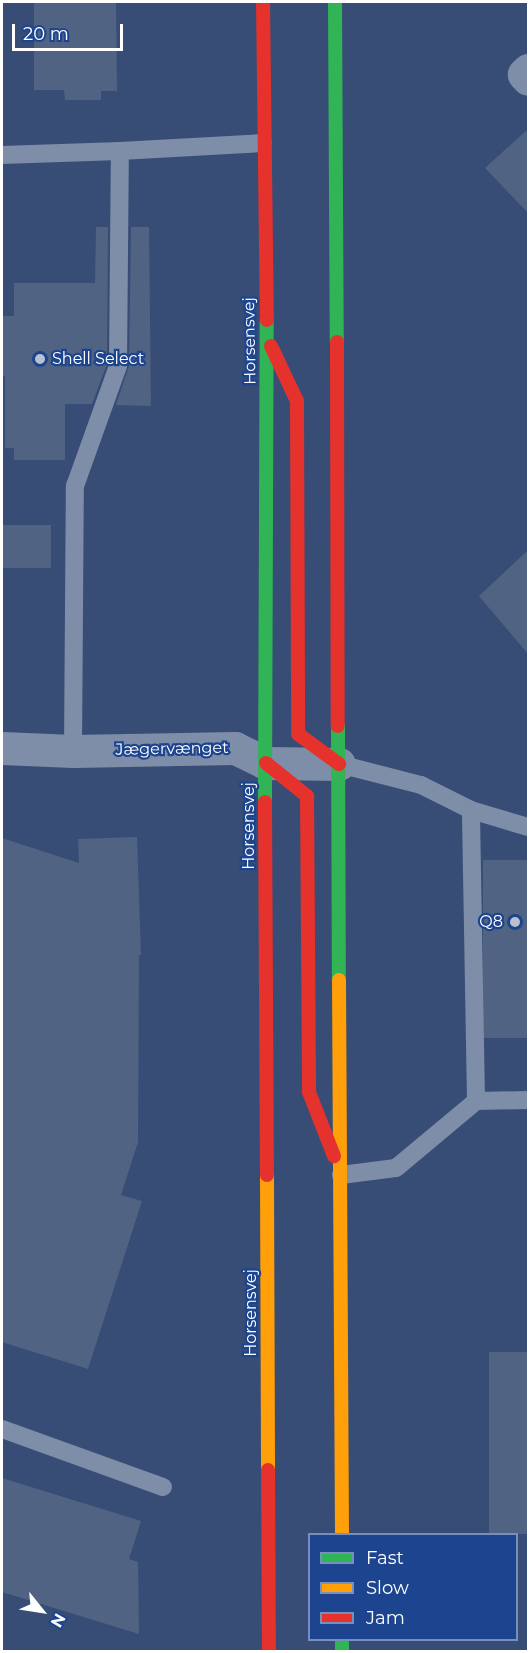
<!DOCTYPE html>
<meta charset="utf-8">
<style>
body{margin:0}
#map{position:relative;width:530px;height:1653px;overflow:hidden;background:#374d75;font-family:Montserrat,sans-serif}
div>[style]{position:absolute}
.building>*{inset:0;background:#516383;transform-origin:0 0}
.lane>*{height:18px;margin:-9px;padding:0 9px;transform-origin:9px;border-radius:9px;background:#7e8ea8}
.street>*{height:33px;margin:-16.5px;padding:0 16.5px;transform-origin:16.5px;border-radius:16.5px;background:#7e8ea8}
.fast>*{height:14px;margin:-7px;padding:0 7px;transform-origin:7px;border-radius:7px;background:#30b455}
.slow>*{height:14px;margin:-7px;padding:0 7px;transform-origin:7px;border-radius:7px;background:#ff9f0a}
.jam>*{height:14px;margin:-7px;padding:0 7px;transform-origin:7px;border-radius:7px;background:#e5322d}
.dots>*{width:16px;height:16px;translate:-50% -50%;box-sizing:border-box;border:3px solid #1d458f;border-radius:50%}
span{translate:-50% -50%;white-space:nowrap;text-align:center;line-height:1.15;-webkit-text-stroke:4.5px #1d458f;paint-order:stroke}
.street-label{font-size:16px;color:#fff}
.poi-label{font-size:16px;color:#fff}
.left{translate:0 -50%;text-align:left}
.right{translate:-100% -50%;text-align:right}
.frame{position:absolute;inset:0;border:3px solid #fff;pointer-events:none}
.legend{position:absolute;left:308px;top:1533px;width:210px;height:108px;box-sizing:border-box;background:#1d458f;border:2px solid #778fbc;margin:0;padding:8px 10px;list-style:none;font-size:18px;color:#fff}
.legend li{display:flex;align-items:center;gap:12px;height:30px}
.legend b{width:30px;border:2px solid #778fbc}
.north{position:absolute;left:12px;top:1581px;width:60px;height:60px;-webkit-text-stroke:4px #1d458f;paint-order:stroke;rotate:120deg;font-size:16px;font-weight:700;line-height:24px;text-align:center;color:#fff}
.north::after{content:'';display:block;margin:auto;width:21px;height:27px;background:#fff;clip-path:polygon(50% 0,100% 100%,50% 72%,0 100%)}
.scale{position:absolute;left:12px;top:24px;width:111px;height:27px;box-sizing:border-box;border:3px solid #fff;border-top:0;padding-left:8px;font-size:18px;line-height:21px;white-space:nowrap;color:#fff;-webkit-text-stroke:4px #1d458f;paint-order:stroke}
</style>
<div id="map">
<div class="building">
<div style="clip-path:polygon(34px 2px,116px 2px,117px 91px,101px 91px,101px 100px,65px 100px,64px 90px,34px 90px)"></div>
<div style="clip-path:polygon(528px 129px,528px 213px,485px 168px)"></div>
<div style="clip-path:polygon(96px 227px,108px 227px,107px 364px,92px 404px,65px 404px,65px 460px,14px 460px,14px 448px,5px 448px,5px 376px,2px 376px,2px 316px,14px 316px,14px 283px,95px 283px)"></div>
<div style="clip-path:polygon(131px 227px,149px 227px,151px 406px,116px 405px,129px 366px)"></div>
<div style="left:2px;top:525px;width:49px;height:43px"></div>
<div style="clip-path:polygon(528px 550px,528px 654px,479px 596px)"></div>
<div style="clip-path:polygon(137px 837px,141px 955px,139px 955px,138px 1142px,121px 1195px,142px 1201px,88px 1369px,2px 1342px,2px 838px,79px 863px,78px 839px)"></div>
<div style="left:483px;top:860px;width:45px;height:178px"></div>
<div style="left:528px;top:1352px;width:182px;height:39px;rotate:90deg"></div>
<div style="clip-path:polygon(2px 1478px,141px 1521px,129px 1559px,138px 1562px,139px 1634px,2px 1592px)"></div>
</div>
<div class="lane">
<div style="left:2px;top:155px;width:118px;rotate:-1.9deg"></div>
<div style="left:73px;top:751px;width:265px;rotate:-89.6deg"></div>
<div style="left:75px;top:486px;width:127px;rotate:-70.3deg"></div>
<div style="left:118px;top:366px;width:215px;rotate:-89.5deg"></div>
<div style="left:120px;top:151px;width:143px;rotate:-3.2deg"></div>
<div style="left:339px;top:764px;width:85px;rotate:14.4deg"></div>
<div style="left:421px;top:785px;width:56px;rotate:26.6deg"></div>
<div style="left:471px;top:810px;width:59px;rotate:16.6deg"></div>
<div style="left:476px;top:1101px;width:52px;rotate:-1.1deg"></div>
<div style="left:341px;top:1175px;width:55px;rotate:-7.3deg"></div>
<div style="left:396px;top:1168px;width:104px;rotate:-39.9deg"></div>
<div style="left:476px;top:1101px;width:291px;rotate:-91deg"></div>
<div style="left:2px;top:1429px;width:171px;rotate:19.8deg"></div>
</div>
<div class="street">
<div style="left:528px;top:70px;width:6px;rotate:135deg"></div>
<div style="left:524px;top:74px;width:6px;rotate:51deg"></div>
<div style="left:2px;top:748px;width:71px;rotate:2.4deg"></div>
<div style="left:73px;top:751px;width:162px;rotate:-1.1deg"></div>
<div style="left:235px;top:748px;width:34px;rotate:26deg"></div>
<div style="left:266px;top:763px;width:73px;rotate:0.8deg"></div>
</div>
<div class="fast">
<div style="left:335px;top:2px;width:340px;rotate:89.7deg"></div>
<div style="left:338px;top:726px;width:254px;rotate:89.8deg"></div>
<div style="left:265px;top:802px;width:482px;rotate:-89.8deg"></div>
<div style="left:342px;top:1640px;width:12px;rotate:90deg"></div>
</div>
<div class="slow">
<div style="left:339px;top:980px;width:554px;rotate:89.69deg"></div>
<div style="left:267px;top:1175px;width:295px;rotate:89.8deg"></div>
</div>
<div class="jam">
<div style="left:263px;top:2px;width:318px;rotate:89.3deg"></div>
<div style="left:337px;top:342px;width:384px;rotate:89.9deg"></div>
<div style="left:271px;top:346px;width:61px;rotate:64.7deg"></div>
<div style="left:297px;top:401px;width:333px;rotate:89.8deg"></div>
<div style="left:298px;top:734px;width:51px;rotate:36.2deg"></div>
<div style="left:266px;top:763px;width:53px;rotate:38.8deg"></div>
<div style="left:307px;top:796px;width:296px;rotate:89.6deg"></div>
<div style="left:309px;top:1092px;width:69px;rotate:68.7deg"></div>
<div style="left:265px;top:802px;width:373px;rotate:89.7deg"></div>
<div style="left:268px;top:1470px;width:182px;rotate:89.7deg"></div>
</div>
<div class="dots">
<div style="left:40px;top:359px;background:#b9c1cf"></div>
<div style="left:515px;top:922px;background:#b9c1cf"></div>
</div>
<div class="street-label">
<span style="left:250px;top:341px;rotate:-91deg">Horsensvej</span>
<span style="left:172px;top:749px;rotate:-1deg">Jægervænget</span>
<span style="left:249px;top:826px;rotate:-90deg">Horsensvej</span>
<span style="left:251px;top:1313px;rotate:-90deg">Horsensvej</span>
</div>
<div class="poi-label">
<span class="left" style="left:52px;top:359px">Shell Select</span>
<span class="right" style="left:503px;top:922px">Q8</span>
</div>
<div class="frame"></div>
<ul class="legend">
<li><b style="height:8px;background:#30b455"></b>Fast</li>
<li><b style="height:8px;background:#ff9f0a"></b>Slow</li>
<li><b style="height:8px;background:#e5322d"></b>Jam</li>
</ul>
<div class="north">N</div>
<div class="scale">20 m</div>
</div>
